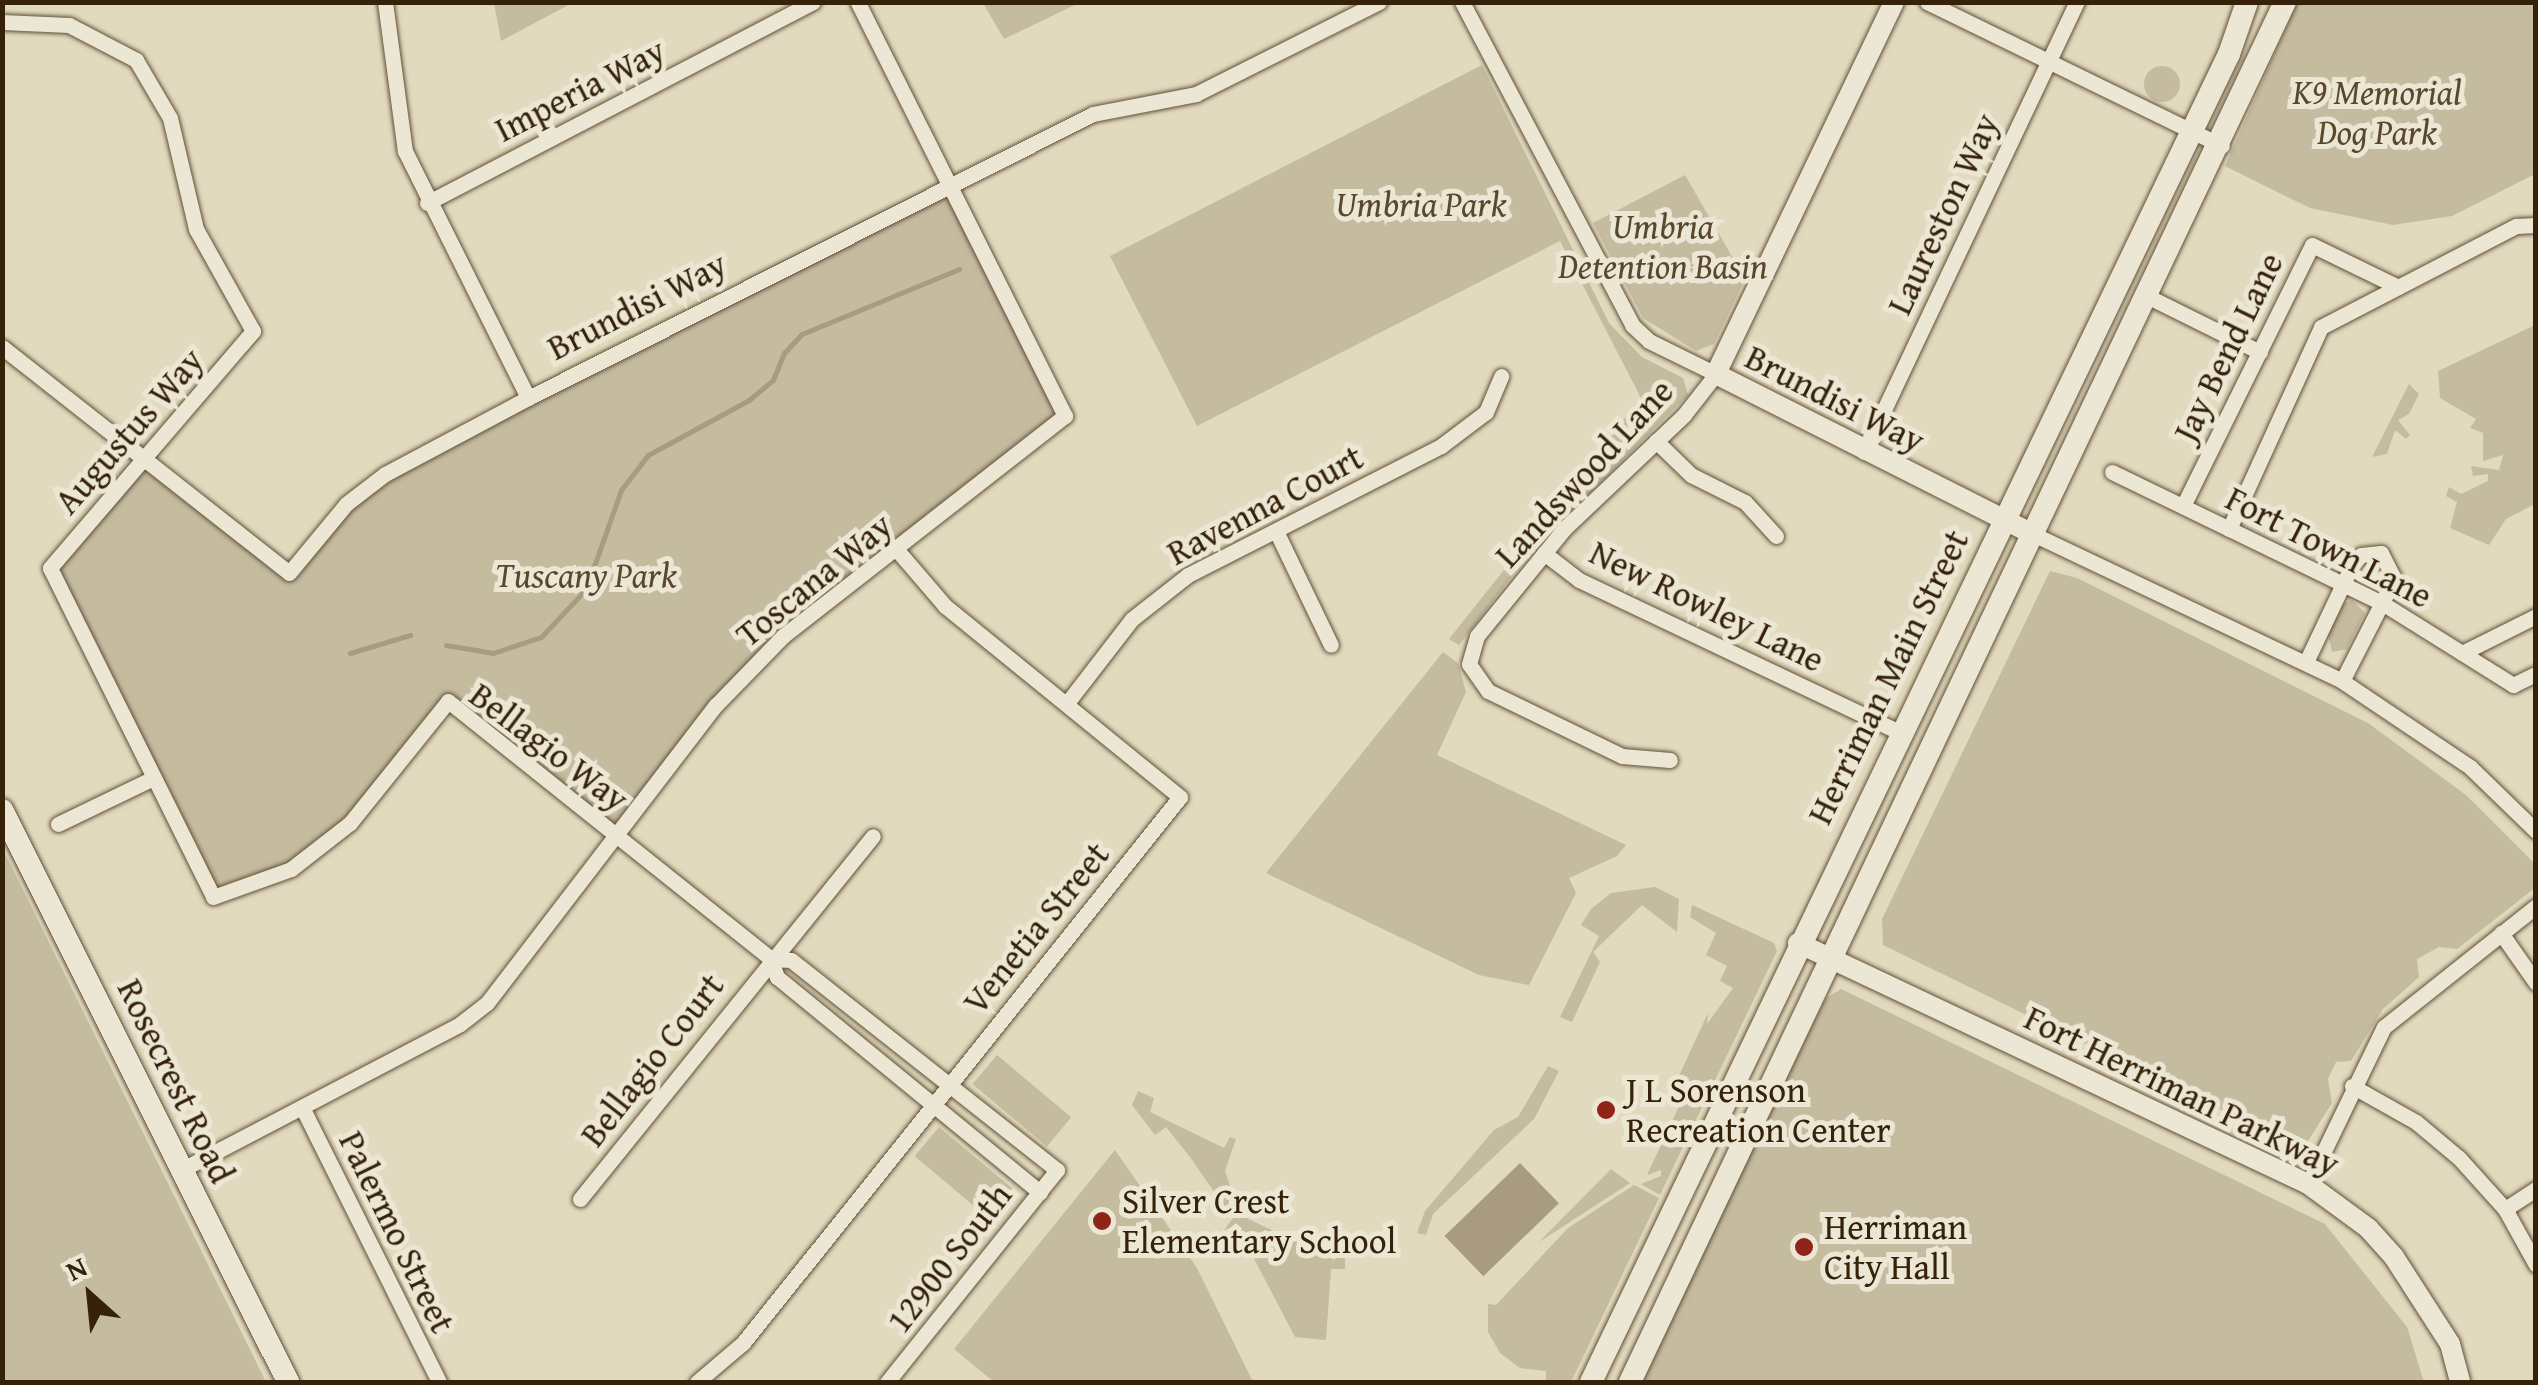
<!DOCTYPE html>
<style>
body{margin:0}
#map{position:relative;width:2538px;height:1385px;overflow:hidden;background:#e2dabe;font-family:"Gentium Book Plus",serif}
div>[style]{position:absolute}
.green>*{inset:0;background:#c5bb9f;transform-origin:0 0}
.round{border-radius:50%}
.water>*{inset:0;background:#a89b80;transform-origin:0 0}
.stream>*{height:5px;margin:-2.5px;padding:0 2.5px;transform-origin:2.5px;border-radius:2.5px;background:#a89b80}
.roads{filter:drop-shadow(0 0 2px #615036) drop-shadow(0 0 2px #615036)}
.minor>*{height:15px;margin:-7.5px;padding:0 7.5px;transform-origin:7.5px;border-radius:7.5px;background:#ece7d5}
.tertiary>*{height:20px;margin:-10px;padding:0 10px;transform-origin:10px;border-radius:10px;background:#ece7d5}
.secondary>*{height:22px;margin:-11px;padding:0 11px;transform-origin:11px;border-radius:11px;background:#ece7d5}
.dots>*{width:28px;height:28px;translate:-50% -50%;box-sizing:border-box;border:5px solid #ece7d5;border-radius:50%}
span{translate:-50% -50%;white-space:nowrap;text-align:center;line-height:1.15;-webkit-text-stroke:10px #ece7d5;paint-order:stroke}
.street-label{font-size:35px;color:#362208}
.park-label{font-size:35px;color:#5a482e;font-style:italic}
.poi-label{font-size:35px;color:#362208}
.left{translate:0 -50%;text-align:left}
.frame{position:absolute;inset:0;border:5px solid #362208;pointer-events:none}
.north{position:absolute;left:40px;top:1245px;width:100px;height:100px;-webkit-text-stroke:8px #ece7d5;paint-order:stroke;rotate:333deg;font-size:28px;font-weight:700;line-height:40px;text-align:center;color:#362208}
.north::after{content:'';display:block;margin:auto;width:35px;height:45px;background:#362208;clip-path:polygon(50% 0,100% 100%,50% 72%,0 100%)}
</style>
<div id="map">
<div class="green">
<div style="clip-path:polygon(494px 3px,494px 2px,572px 3px,501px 41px)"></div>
<div style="clip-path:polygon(983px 3px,1079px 3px,1004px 39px)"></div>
<div style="clip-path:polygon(2297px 3px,2535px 3px,2535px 174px,2452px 216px,2393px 225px,2310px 208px,2225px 166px)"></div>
<div style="clip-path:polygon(1482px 65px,1609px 323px,1642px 357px,1683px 378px,1688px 395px,1529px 554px,1459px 645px,1449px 639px,1641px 398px,1560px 241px,1197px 426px,1110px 256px)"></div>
<div class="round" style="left:2144px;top:66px;width:36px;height:36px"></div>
<div style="clip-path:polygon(1685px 175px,1745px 279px,1714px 344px,1696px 351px,1643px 318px,1593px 223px)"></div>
<div style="clip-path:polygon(945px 183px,1065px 416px,783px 636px,616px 836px,448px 701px,350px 823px,291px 869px,213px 897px,50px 568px,144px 461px,290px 573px,385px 474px)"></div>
<div style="clip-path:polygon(2535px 325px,2535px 504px,2506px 519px,2489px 545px,2450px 528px,2457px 502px,2446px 496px,2449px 487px,2461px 494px,2488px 481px,2488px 474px,2473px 476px,2471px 466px,2499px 470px,2503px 455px,2483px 461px,2483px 433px,2470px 428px,2476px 419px,2440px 398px,2438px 371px)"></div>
<div style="clip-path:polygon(2409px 384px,2419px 394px,2409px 414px,2398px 420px,2410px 435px,2406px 439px,2395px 430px,2387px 454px,2372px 457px)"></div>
<div style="clip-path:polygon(2050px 571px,2077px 578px,2368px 723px,2466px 795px,2535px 864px,2535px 888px,2457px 949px,2439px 947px,2417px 959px,2419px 977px,2383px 1009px,2351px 1061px,2336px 1062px,2328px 1079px,2332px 1103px,2303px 1149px,2283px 1131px,2250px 1124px,1883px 945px,1882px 919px)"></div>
<div style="clip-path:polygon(2352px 600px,2365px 613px,2347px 649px,2332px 652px,2328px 634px,2343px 604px)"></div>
<div style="clip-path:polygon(1443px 652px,1458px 663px,1466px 692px,1437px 755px,1626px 845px,1617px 856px,1569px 878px,1576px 893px,1529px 985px,1479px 975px,1266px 873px)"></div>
<div style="clip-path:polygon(3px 849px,266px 1382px,3px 1382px)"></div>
<div style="clip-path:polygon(1655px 887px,1679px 899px,1677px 932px,1642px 905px,1593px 952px,1600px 962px,1572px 1022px,1560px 1017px,1599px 936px,1581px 925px,1591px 909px,1611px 893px)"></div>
<div style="clip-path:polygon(1692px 905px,1774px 943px,1777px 951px,1660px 1195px,1641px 1184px,1661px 1176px,1661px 1170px,1647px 1175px,1682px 1100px,1671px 1093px,1708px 1013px,1707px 1024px,1733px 988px,1720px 981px,1727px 966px,1706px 955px,1716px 933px,1690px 917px)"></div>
<div style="clip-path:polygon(1841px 989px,2325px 1224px,2407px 1327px,2424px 1382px,1641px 1382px,1825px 999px)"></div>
<div style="left:997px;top:1055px;width:97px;height:38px;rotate:40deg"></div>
<div style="clip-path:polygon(1548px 1066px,1559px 1071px,1534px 1119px,1433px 1214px,1426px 1235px,1417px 1233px,1425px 1211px,1494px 1130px,1518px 1117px)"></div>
<div style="clip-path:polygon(1138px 1091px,1154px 1098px,1150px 1112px,1224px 1148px,1230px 1137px,1236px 1139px,1225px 1171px,1236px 1203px,1231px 1214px,1217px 1218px,1226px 1209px,1190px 1157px,1166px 1127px,1155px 1135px,1132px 1105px)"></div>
<div style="left:939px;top:1127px;width:97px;height:38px;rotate:40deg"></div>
<div style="clip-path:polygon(1115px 1150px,1197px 1268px,1253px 1382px,994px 1382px,954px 1349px)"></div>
<div style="clip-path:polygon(1611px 1169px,1630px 1183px,1539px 1242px)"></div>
<div style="clip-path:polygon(1634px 1185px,1659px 1198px,1571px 1382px,1546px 1382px,1546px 1371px,1520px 1368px,1500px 1353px,1488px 1332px,1488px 1304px,1496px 1305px,1568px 1228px)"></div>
<div style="clip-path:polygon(1245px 1202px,1242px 1216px,1334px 1260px,1345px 1250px,1345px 1269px,1331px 1269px,1326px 1340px,1295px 1337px,1237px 1226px,1224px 1230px)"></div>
</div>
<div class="water">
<div style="left:1520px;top:1163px;width:56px;height:105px;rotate:46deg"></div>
</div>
<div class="stream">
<div style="left:446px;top:645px;width:48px;rotate:9.7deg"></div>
<div style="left:493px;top:653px;width:51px;rotate:-18.4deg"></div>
<div style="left:541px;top:637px;width:66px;rotate:-46.8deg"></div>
<div style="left:586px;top:589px;width:105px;rotate:-70.5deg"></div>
<div style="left:621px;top:490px;width:44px;rotate:-52.4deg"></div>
<div style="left:648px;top:455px;width:115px;rotate:-28.6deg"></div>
<div style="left:749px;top:400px;width:31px;rotate:-40deg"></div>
<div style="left:773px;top:380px;width:29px;rotate:-68deg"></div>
<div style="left:784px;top:353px;width:26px;rotate:-47deg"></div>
<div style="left:802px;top:334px;width:170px;rotate:-22.5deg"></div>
<div style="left:350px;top:653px;width:63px;rotate:-16.7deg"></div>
</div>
<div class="roads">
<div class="minor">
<div style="left:385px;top:2px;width:150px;rotate:82.4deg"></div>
<div style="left:405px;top:151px;width:276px;rotate:63.5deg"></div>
<div style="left:1462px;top:2px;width:365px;rotate:62.2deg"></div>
<div style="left:1632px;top:325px;width:23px;rotate:43deg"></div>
<div style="left:1649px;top:341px;width:75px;rotate:26.2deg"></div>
<div style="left:1716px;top:374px;width:52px;rotate:128deg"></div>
<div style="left:1684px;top:415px;width:166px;rotate:136.5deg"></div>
<div style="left:1564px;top:529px;width:138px;rotate:129.1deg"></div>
<div style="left:1477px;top:636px;width:29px;rotate:106deg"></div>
<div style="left:1469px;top:664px;width:33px;rotate:55deg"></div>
<div style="left:1488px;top:691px;width:149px;rotate:25.9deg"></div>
<div style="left:1622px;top:756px;width:48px;rotate:4.8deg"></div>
<div style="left:1927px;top:2px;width:328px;rotate:26deg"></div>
<div style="left:2px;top:22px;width:67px;rotate:2.6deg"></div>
<div style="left:69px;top:25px;width:76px;rotate:27.6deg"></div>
<div style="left:136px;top:60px;width:67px;rotate:59.6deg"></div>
<div style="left:170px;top:118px;width:114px;rotate:76.8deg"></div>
<div style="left:196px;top:229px;width:117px;rotate:60.8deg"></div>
<div style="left:253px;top:331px;width:312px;rotate:130.6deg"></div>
<div style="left:50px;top:568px;width:367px;rotate:63.6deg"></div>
<div style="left:213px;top:897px;width:83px;rotate:-19.7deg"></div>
<div style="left:291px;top:869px;width:75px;rotate:-37.9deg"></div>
<div style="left:350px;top:823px;width:156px;rotate:-51.2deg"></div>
<div style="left:448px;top:701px;width:413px;rotate:38.6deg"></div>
<div style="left:771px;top:959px;width:19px;rotate:72deg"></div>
<div style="left:777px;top:977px;width:340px;rotate:39.3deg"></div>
<div style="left:427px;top:203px;width:435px;rotate:-27.5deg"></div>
<div style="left:2149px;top:297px;width:124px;rotate:26.4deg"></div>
<div style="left:2px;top:347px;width:365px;rotate:38.2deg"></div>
<div style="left:289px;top:573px;width:89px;rotate:-50.4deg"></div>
<div style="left:346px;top:504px;width:49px;rotate:-37.6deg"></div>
<div style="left:385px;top:474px;width:162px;rotate:-28deg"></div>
<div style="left:528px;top:398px;width:632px;rotate:-26.69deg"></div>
<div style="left:1093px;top:114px;width:105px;rotate:-11deg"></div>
<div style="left:1196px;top:94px;width:205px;rotate:-26.7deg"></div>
<div style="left:1656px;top:441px;width:49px;rotate:44.2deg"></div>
<div style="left:1691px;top:475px;width:60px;rotate:26.6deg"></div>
<div style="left:1745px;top:502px;width:46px;rotate:47.6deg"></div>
<div style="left:1864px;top:452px;width:498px;rotate:-64.7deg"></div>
<div style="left:2112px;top:472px;width:300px;rotate:25.9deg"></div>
<div style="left:2382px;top:603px;width:155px;rotate:32deg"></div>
<div style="left:2513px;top:685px;width:25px;rotate:-26deg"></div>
<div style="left:2183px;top:506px;width:291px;rotate:-63.7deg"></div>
<div style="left:2312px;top:245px;width:96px;rotate:26deg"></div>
<div style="left:2229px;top:529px;width:222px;rotate:-65.5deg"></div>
<div style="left:2321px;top:327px;width:220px;rotate:-27.4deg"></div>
<div style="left:2516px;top:226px;width:20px;rotate:-3deg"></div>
<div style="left:1277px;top:533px;width:124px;rotate:64.3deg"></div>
<div style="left:2035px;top:535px;width:340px;rotate:25.4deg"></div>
<div style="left:2342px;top:681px;width:154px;rotate:33.9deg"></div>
<div style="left:2470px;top:767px;width:92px;rotate:44.1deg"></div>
<div style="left:1544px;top:553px;width:44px;rotate:37.6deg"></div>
<div style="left:1579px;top:580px;width:357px;rotate:25.4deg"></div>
<div style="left:2462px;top:653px;width:83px;rotate:-26.6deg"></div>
<div style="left:2306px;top:662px;width:107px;rotate:-64.6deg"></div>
<div style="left:2352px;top:565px;width:13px;rotate:-48deg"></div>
<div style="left:2361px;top:555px;width:20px;rotate:-6deg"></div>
<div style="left:2381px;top:553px;width:29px;rotate:63deg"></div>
<div style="left:2394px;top:579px;width:114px;rotate:117deg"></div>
<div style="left:1067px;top:703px;width:106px;rotate:-52.3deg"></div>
<div style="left:1132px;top:619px;width:71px;rotate:-38.2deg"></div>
<div style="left:1188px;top:575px;width:284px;rotate:-27deg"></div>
<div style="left:1441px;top:446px;width:56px;rotate:-37.1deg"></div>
<div style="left:1486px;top:412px;width:39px;rotate:-67deg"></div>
<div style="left:58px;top:824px;width:103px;rotate:-25.8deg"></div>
<div style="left:2501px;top:933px;width:61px;rotate:55deg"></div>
<div style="left:771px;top:959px;width:20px;rotate:3deg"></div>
<div style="left:791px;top:960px;width:339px;rotate:38.3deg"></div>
<div style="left:1057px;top:1170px;width:272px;rotate:128.7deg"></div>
<div style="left:2352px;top:1086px;width:73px;rotate:29.4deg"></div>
<div style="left:2416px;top:1122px;width:56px;rotate:39.9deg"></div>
<div style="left:2459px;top:1158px;width:69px;rotate:48deg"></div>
<div style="left:2505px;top:1209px;width:64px;rotate:61deg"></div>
<div style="left:303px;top:1109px;width:305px;rotate:63.5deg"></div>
<div style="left:181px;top:1170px;width:315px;rotate:-27.6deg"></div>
<div style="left:460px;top:1024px;width:34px;rotate:-38deg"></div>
<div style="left:487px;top:1003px;width:376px;rotate:-52.5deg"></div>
<div style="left:716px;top:705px;width:96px;rotate:-45.8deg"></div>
<div style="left:783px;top:636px;width:358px;rotate:-38deg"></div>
<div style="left:1065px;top:416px;width:463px;rotate:-116.6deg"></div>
<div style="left:2308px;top:1184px;width:174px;rotate:-64.2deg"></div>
<div style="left:2384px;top:1027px;width:194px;rotate:-38.5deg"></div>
<div style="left:580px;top:1199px;width:466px;rotate:-51.1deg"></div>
<div style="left:2505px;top:1209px;width:37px;rotate:-33deg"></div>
<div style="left:697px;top:1382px;width:60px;rotate:-40.3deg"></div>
<div style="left:743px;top:1343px;width:699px;rotate:-51.33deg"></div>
<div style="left:1180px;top:797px;width:303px;rotate:-140.9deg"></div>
<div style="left:945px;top:606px;width:74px;rotate:-130.6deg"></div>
</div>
<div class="tertiary">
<div style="left:1894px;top:2px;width:412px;rotate:115.6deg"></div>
<div style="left:1716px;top:374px;width:357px;rotate:26.8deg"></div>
<div style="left:1798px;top:943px;width:564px;rotate:25.29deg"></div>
<div style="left:2308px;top:1184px;width:74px;rotate:36.3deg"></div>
<div style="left:2368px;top:1228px;width:39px;rotate:48deg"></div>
<div style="left:2394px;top:1257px;width:103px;rotate:57.2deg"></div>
<div style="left:2450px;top:1344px;width:39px;rotate:75deg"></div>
</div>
<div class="secondary">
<div style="left:2px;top:810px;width:640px;rotate:63.43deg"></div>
<div style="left:1591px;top:1382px;width:1473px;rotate:-64.34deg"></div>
<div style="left:2229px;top:54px;width:55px;rotate:-70.9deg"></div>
<div style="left:1630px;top:1382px;width:1528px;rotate:-64.61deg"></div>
</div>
</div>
<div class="dots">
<div style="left:1606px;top:1110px;background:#8f2418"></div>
<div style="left:1102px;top:1221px;background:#8f2418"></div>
<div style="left:1804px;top:1247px;background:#8f2418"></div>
</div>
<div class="street-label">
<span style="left:580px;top:90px;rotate:-27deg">Imperia Way</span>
<span style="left:1943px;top:214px;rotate:-65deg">Laureston Way</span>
<span style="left:637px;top:306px;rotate:-27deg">Brundisi Way</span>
<span style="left:2228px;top:347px;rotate:-64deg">Jay Bend Lane</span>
<span style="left:1835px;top:399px;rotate:27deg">Brundisi Way</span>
<span style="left:129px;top:431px;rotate:-49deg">Augustus Way</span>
<span style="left:1584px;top:473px;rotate:-47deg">Landswood Lane</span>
<span style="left:1265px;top:505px;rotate:-28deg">Ravenna Court</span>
<span style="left:2329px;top:547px;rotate:27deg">Fort Town Lane</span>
<span style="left:814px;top:580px;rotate:-39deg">Toscana Way</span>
<span style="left:1707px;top:606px;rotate:26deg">New Rowley Lane</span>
<span style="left:1888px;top:677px;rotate:-64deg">Herriman Main Street</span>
<span style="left:549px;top:747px;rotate:37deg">Bellagio Way</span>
<span style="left:1036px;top:928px;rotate:-51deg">Venetia Street</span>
<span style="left:652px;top:1060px;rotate:-52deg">Bellagio Court</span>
<span style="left:176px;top:1081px;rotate:64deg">Rosecrest Road</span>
<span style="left:2182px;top:1091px;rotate:26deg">Fort Herriman Parkway</span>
<span style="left:397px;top:1232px;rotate:64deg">Palermo Street</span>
<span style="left:949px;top:1258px;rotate:-52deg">12900 South</span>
</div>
<div class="park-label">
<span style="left:2377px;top:112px">K9 Memorial<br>Dog Park</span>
<span style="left:1421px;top:204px">Umbria Park</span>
<span style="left:1663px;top:246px">Umbria<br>Detention Basin</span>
<span style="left:586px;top:575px">Tuscany Park</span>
</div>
<div class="poi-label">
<span class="left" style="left:1626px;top:1110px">J L Sorenson<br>Recreation Center</span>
<span class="left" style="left:1122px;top:1221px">Silver Crest<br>Elementary School</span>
<span class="left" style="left:1824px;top:1247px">Herriman<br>City Hall</span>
</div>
<div class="frame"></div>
<div class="north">N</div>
</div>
